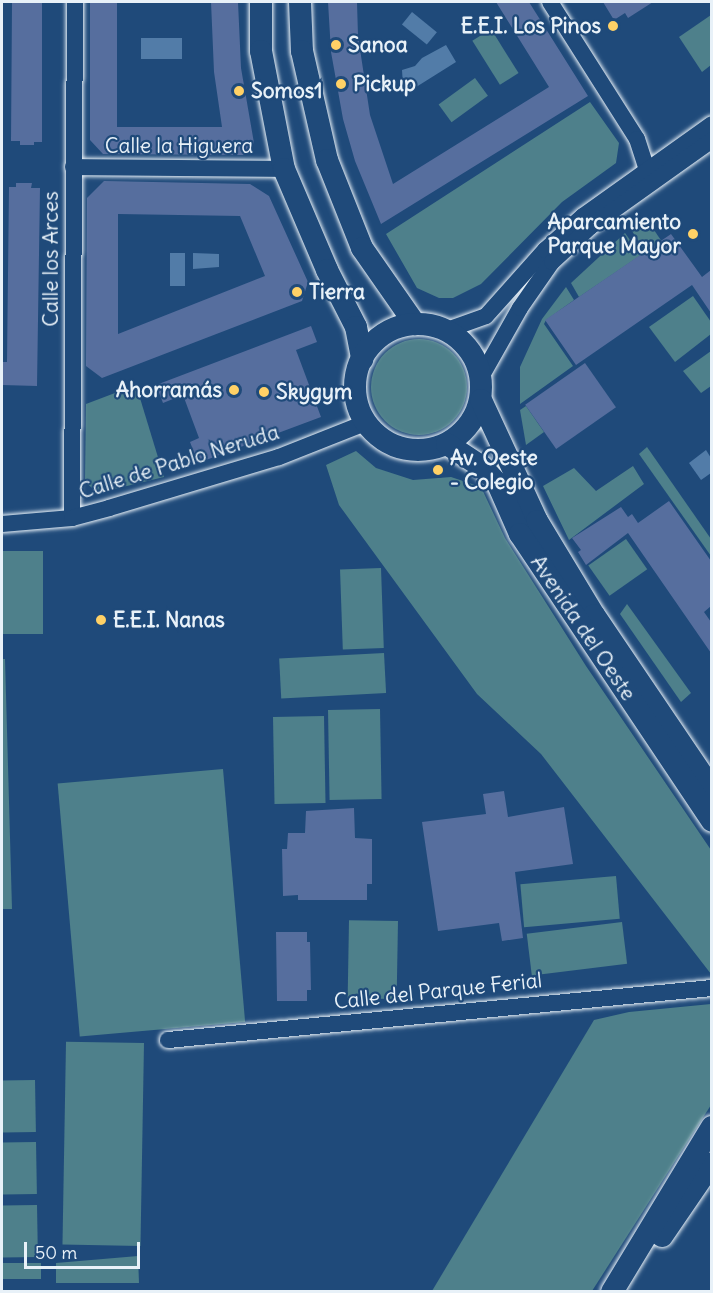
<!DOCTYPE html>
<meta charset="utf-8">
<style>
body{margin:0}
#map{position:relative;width:713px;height:1293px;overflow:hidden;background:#1f4a7a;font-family:Delius,sans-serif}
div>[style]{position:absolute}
.green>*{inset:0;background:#4e808b;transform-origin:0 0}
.round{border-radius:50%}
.water>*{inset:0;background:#527ca8;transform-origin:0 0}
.building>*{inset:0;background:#566e9e;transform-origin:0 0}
.roads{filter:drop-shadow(0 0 2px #e8f1f8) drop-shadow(0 0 2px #e8f1f8)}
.street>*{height:16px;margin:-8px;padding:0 8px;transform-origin:8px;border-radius:8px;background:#1f4a7a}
.secondary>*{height:22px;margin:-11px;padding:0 11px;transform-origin:11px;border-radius:11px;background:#1f4a7a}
.secondary>.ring{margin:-11px;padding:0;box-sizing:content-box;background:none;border:22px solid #1f4a7a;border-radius:50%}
.dots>*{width:16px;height:16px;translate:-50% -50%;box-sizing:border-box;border:3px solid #1f4a7a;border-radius:50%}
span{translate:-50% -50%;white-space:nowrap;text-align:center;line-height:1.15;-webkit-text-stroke:4.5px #1f4a7a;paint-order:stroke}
.poi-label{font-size:21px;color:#e8f1f8;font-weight:700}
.right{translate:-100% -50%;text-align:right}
.left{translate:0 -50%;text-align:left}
.street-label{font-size:21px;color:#e8f1f8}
.frame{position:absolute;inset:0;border:3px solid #e8f1f8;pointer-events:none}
.scale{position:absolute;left:24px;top:1242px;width:116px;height:27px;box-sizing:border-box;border:3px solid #e8f1f8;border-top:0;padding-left:8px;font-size:18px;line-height:21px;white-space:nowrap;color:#e8f1f8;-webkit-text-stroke:4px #1f4a7a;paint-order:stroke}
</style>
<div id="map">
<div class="green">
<div style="clip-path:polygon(711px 15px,711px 65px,702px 72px,679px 37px)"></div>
<div style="left:491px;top:29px;width:52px;height:22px;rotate:58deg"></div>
<div style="left:475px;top:78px;width:22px;height:45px;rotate:54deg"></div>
<div style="clip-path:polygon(590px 102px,619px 143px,616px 163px,562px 202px,481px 284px,453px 298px,439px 298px,417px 288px,386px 234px)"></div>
<div style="left:646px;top:218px;width:27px;height:19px;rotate:56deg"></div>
<div style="clip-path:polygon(625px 233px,641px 255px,579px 297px,571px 283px)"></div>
<div style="clip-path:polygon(566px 287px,574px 300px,546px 320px,544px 324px,573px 366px,520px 404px,520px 367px,542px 319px)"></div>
<div style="clip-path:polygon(693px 296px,711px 322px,711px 334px,675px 362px,649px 327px)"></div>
<div class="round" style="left:371px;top:339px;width:96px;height:96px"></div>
<div style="clip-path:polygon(711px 351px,711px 386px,701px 393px,683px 371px)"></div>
<div style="clip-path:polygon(136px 385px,164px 477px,98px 493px,85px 482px,86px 404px)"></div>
<div style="clip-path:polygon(526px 406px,544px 432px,526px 445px,520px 410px)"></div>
<div style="clip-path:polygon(647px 447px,711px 539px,711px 556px,639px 454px)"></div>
<div style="clip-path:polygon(356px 451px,376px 468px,413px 480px,451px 477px,481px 487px,505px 538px,586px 666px,711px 850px,711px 974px,541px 754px,477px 694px,339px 505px,326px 465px)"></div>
<div style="clip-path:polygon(633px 466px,644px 484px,569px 540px,543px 486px,574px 468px,596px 491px)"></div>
<div style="left:626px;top:539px;width:37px;height:46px;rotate:55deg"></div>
<div style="left:43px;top:551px;width:83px;height:41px;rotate:90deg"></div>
<div style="left:381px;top:568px;width:80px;height:41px;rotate:88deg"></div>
<div style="clip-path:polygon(627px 604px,691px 693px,681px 702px,620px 614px)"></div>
<div style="left:384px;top:653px;width:40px;height:105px;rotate:87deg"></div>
<div style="clip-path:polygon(2px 659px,5px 659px,12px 909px,2px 909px)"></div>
<div style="left:380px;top:709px;width:90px;height:52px;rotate:89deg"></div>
<div style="left:324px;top:716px;width:87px;height:51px;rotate:89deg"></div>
<div style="left:223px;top:769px;width:254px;height:166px;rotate:85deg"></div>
<div style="left:616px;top:876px;width:43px;height:96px;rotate:85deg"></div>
<div style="left:398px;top:921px;width:78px;height:49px;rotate:91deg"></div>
<div style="left:622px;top:922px;width:42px;height:96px;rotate:83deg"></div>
<div style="clip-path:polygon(711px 1004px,711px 1105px,592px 1291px,432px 1291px,594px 1020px,629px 1012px)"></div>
<div style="left:144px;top:1043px;width:203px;height:78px;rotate:91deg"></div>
<div style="left:35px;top:1080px;width:52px;height:33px;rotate:89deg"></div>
<div style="left:36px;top:1142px;width:52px;height:34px;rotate:89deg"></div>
<div style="left:37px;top:1205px;width:52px;height:35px;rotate:89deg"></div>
<div style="clip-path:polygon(138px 1256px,139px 1283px,56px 1283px,56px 1263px)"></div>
<div style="left:41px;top:1263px;width:16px;height:39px;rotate:90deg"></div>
</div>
<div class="water">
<div style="left:412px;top:12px;width:32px;height:16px;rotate:39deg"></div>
<div style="left:141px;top:38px;width:41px;height:21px"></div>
<div style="clip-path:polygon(446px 45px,456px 62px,413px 89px,403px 86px,402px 70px,415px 66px,422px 58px)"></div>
<div style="left:170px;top:253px;width:15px;height:33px"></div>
<div style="clip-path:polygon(193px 253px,219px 254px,219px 267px,193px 269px)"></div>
<div style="clip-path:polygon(706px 450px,711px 458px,711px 473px,701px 480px,689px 463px)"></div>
</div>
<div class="building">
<div style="clip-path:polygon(12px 2px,42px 2px,42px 142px,34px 142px,34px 145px,20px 145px,20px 141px,11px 141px)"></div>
<div style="clip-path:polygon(90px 2px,117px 2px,117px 127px,222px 127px,214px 72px,211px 2px,238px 2px,241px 68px,254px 143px,243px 155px,103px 154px,90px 140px)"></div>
<div style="clip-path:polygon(328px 2px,357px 2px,358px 36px,370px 115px,393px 184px,549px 87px,496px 2px,529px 2px,588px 96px,381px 224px,355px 161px,343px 119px,331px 52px)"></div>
<div style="clip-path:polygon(603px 2px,653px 2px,628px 18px,625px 13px,614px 20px)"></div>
<div style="clip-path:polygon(evenodd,104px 181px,250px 184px,269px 196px,308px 282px,302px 301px,102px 378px,86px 366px,87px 198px,104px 181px,118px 214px,240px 216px,265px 276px,118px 334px,118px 214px)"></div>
<div style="clip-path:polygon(16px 183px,32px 183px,31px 188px,40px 188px,37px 386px,2px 385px,2px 362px,7px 362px,9px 187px,16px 187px)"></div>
<div style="clip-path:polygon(671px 234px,702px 277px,711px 270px,711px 313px,692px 285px,576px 365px,545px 320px)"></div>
<div style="clip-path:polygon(311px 326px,317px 342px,296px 350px,321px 417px,198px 463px,190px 442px,199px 438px,183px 395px,163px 403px,156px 385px)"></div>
<div style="left:585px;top:363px;width:54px;height:73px;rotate:55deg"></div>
<div style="clip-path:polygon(669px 501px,711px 561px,711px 606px,704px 612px,711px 622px,711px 653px,628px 533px,586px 565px,578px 552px,581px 550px,572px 538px,621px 507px,628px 517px,632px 514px,638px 523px)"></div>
<div style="clip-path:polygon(504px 791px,508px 817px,564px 807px,573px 864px,515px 872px,523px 938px,502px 941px,499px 923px,438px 931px,422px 822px,486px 814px,483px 794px)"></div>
<div style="clip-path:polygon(354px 808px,355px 838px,372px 839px,372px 884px,367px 884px,367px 900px,298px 900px,298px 895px,283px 896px,282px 849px,287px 849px,288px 833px,305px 833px,306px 811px)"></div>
<div style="clip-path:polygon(276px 932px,307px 932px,307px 942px,310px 942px,311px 990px,307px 990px,307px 1001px,277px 1001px)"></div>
</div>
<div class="roads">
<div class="street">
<div style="left:550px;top:2px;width:162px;rotate:57.6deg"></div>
<div style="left:637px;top:139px;width:32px;rotate:72deg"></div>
<div style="left:73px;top:167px;width:211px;rotate:0.5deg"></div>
<div style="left:447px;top:330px;width:41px;rotate:-19.7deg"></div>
<div style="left:486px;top:316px;width:89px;rotate:-48.2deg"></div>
<div style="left:545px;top:250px;width:51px;rotate:-41.8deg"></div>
<div style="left:583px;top:216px;width:158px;rotate:-35.5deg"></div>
<div style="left:481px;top:377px;width:79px;rotate:-60.5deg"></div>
<div style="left:520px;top:308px;width:56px;rotate:-55.2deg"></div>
<div style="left:552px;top:262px;width:52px;rotate:-42.6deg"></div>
<div style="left:590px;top:227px;width:150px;rotate:-35.5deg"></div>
<div style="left:72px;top:518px;width:516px;rotate:-89.67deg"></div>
<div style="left:2px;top:524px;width:70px;rotate:-4.9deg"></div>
<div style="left:72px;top:518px;width:38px;rotate:-15deg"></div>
<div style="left:109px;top:508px;width:177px;rotate:-16.7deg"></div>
<div style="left:279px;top:457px;width:92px;rotate:-21.6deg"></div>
<div style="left:168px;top:1040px;width:546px;rotate:-5.46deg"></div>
</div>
<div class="secondary">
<div style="left:261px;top:2px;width:49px;rotate:90deg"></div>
<div style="left:261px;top:51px;width:120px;rotate:79deg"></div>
<div style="left:284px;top:169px;width:110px;rotate:66.9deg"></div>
<div style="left:327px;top:270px;width:64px;rotate:63deg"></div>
<div style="left:356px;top:327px;width:33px;rotate:79deg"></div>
<div style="left:300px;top:2px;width:49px;rotate:87.7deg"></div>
<div style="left:302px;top:51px;width:112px;rotate:77.1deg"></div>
<div style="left:327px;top:160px;width:95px;rotate:68.3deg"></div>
<div style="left:362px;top:248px;width:93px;rotate:55.1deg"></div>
<div class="ring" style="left:355px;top:324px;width:104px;height:104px"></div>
<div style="left:481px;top:400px;width:133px;rotate:65.2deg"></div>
<div style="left:537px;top:521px;width:110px;rotate:58.8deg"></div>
<div style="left:594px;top:615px;width:210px;rotate:55.9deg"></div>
<div style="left:447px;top:444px;width:42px;rotate:33.3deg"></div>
<div style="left:482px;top:467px;width:23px;rotate:47deg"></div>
<div style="left:498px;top:484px;width:55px;rotate:66.3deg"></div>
<div style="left:520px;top:534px;width:345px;rotate:56.2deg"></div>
<div style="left:662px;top:1236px;width:88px;rotate:-55.6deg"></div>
<div style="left:612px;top:1292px;width:193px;rotate:-58.8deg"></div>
</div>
</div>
<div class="dots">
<div style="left:613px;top:26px;background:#ffd166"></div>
<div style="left:336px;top:45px;background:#ffd166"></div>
<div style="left:341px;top:84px;background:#ffd166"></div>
<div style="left:239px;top:91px;background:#ffd166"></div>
<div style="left:693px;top:234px;background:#ffd166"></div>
<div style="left:297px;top:292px;background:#ffd166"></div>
<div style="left:234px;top:390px;background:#ffd166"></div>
<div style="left:264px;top:392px;background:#ffd166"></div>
<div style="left:438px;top:470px;background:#ffd166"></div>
<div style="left:101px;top:620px;background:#ffd166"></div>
</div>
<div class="poi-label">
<span class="right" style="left:601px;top:26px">E.E.I. Los Pinos</span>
<span class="left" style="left:348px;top:45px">Sanoa</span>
<span class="left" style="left:353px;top:84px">Pickup</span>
<span class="left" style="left:251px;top:91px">Somos1</span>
<span class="right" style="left:681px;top:234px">Aparcamiento<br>Parque Mayor</span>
<span class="left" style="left:309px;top:292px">Tierra</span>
<span class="right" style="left:222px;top:390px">Ahorramás</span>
<span class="left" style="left:276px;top:392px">Skygym</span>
<span class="left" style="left:450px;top:470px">Av. Oeste<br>- Colegio</span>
<span class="left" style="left:113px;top:620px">E.E.I. Nanas</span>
</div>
<div class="street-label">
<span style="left:179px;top:146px">Calle la Higuera</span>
<span style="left:51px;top:259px;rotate:-90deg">Calle los Arces</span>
<span style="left:179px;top:462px;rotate:-17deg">Calle de Pablo Neruda</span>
<span style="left:583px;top:628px;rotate:56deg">Avenida del Oeste</span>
<span style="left:438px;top:991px;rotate:-6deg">Calle del Parque Ferial</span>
</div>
<div class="frame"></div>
<div class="scale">50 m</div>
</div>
